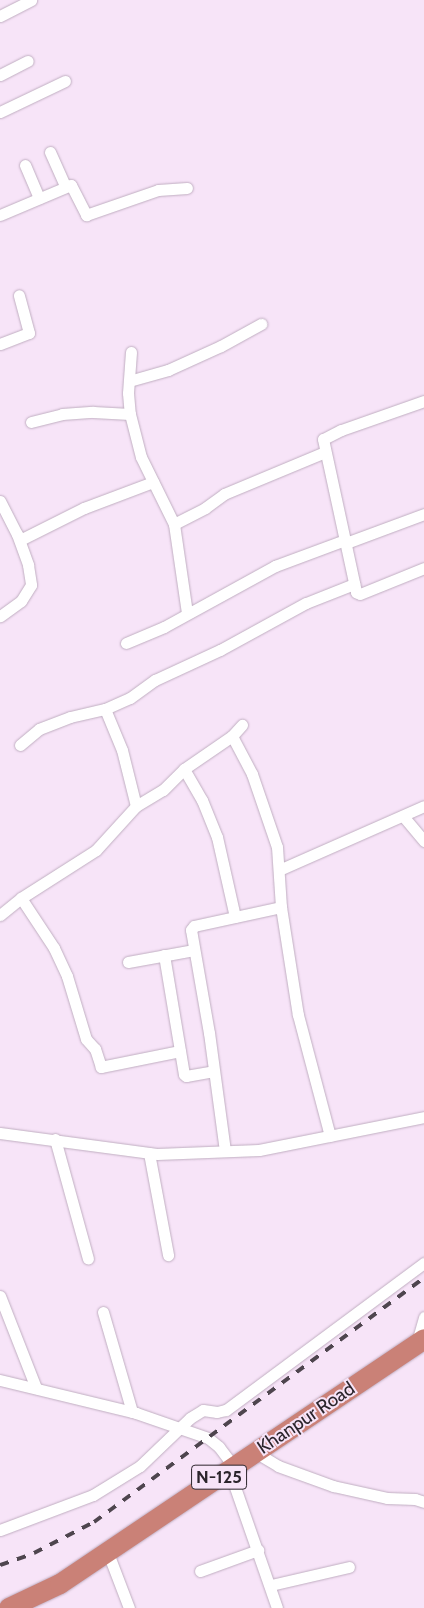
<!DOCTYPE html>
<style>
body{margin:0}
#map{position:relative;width:424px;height:1608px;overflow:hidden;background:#f7e4f8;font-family:Cabin,sans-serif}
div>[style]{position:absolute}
.roads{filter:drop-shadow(0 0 1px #c0aec1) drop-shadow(0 0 1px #c0aec1)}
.street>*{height:11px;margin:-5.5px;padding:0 5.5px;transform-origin:5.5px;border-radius:5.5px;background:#fff}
.highway>*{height:20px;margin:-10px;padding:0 10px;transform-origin:10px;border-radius:10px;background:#ca8177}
.rail>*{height:4px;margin-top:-2px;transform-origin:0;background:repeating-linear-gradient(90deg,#4e454e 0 9px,transparent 0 18px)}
span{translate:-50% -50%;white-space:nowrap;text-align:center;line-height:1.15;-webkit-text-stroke:4px #f7e4f8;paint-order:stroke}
.shield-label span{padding:1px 4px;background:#f7e4f8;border:1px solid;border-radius:4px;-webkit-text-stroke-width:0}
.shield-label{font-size:18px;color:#2c252c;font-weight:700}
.street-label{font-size:19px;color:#2c252c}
</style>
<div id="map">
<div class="roads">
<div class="street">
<div style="left:0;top:16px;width:35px;rotate:-27deg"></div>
<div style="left:0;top:75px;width:31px;rotate:-27deg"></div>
<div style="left:0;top:112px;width:72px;rotate:-25.5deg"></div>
<div style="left:50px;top:152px;width:37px;rotate:66deg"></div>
<div style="left:25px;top:165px;width:36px;rotate:67deg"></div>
<div style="left:0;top:215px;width:77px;rotate:-22.9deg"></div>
<div style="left:71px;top:185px;width:34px;rotate:63deg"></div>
<div style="left:86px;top:215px;width:76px;rotate:-19.1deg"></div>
<div style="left:158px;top:190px;width:29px;rotate:-4deg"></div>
<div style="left:0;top:344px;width:31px;rotate:-21deg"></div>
<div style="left:29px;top:333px;width:39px;rotate:-105deg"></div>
<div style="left:131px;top:352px;width:41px;rotate:94.2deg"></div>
<div style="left:128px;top:393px;width:21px;rotate:85deg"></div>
<div style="left:130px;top:414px;width:44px;rotate:75.7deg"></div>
<div style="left:141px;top:457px;width:75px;rotate:63.8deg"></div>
<div style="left:174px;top:524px;width:90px;rotate:81.7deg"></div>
<div style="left:129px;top:381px;width:41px;rotate:-15.8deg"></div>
<div style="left:168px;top:370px;width:58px;rotate:-24.4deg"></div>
<div style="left:221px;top:346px;width:46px;rotate:-28.8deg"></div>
<div style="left:424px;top:401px;width:88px;rotate:160.7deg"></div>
<div style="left:341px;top:430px;width:20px;rotate:153deg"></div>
<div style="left:323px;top:439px;width:157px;rotate:77.8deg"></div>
<div style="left:356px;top:592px;width:4px;rotate:27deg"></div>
<div style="left:360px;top:594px;width:69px;rotate:-22.1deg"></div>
<div style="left:31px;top:422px;width:32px;rotate:-14deg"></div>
<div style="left:62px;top:414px;width:31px;rotate:-4deg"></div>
<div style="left:93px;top:412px;width:37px;rotate:3deg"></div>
<div style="left:0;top:501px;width:37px;rotate:63deg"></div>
<div style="left:17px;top:534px;width:33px;rotate:70deg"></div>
<div style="left:28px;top:565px;width:20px;rotate:81deg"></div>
<div style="left:31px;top:585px;width:19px;rotate:122deg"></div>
<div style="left:21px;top:601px;width:26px;rotate:144deg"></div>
<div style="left:174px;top:524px;width:35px;rotate:-27deg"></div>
<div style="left:205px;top:508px;width:24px;rotate:-36deg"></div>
<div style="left:224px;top:494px;width:109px;rotate:-22.6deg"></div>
<div style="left:20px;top:540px;width:72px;rotate:-26.6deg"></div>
<div style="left:84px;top:508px;width:74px;rotate:-20.6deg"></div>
<div style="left:346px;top:543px;width:83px;rotate:-20.4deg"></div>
<div style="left:126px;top:643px;width:41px;rotate:-22.8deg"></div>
<div style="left:164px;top:627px;width:127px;rotate:-28.8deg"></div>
<div style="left:275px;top:566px;width:75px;rotate:-20.4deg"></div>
<div style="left:105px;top:709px;width:44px;rotate:67.5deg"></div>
<div style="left:122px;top:750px;width:58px;rotate:76deg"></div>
<div style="left:232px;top:736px;width:43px;rotate:62.2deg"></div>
<div style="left:252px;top:774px;width:77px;rotate:71.1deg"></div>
<div style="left:277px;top:847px;width:60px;rotate:86.2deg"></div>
<div style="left:281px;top:907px;width:109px;rotate:81.1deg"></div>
<div style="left:298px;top:1015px;width:125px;rotate:75.2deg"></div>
<div style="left:20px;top:745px;width:25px;rotate:-40deg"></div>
<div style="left:39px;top:729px;width:33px;rotate:-21deg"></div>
<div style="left:70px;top:717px;width:36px;rotate:-13deg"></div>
<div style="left:105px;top:709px;width:27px;rotate:-24deg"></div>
<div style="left:130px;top:698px;width:31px;rotate:-36deg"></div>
<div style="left:155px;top:680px;width:72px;rotate:-24.8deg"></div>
<div style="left:220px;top:650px;width:98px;rotate:-28.7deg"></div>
<div style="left:306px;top:603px;width:52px;rotate:-21.6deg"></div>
<div style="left:184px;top:769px;width:36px;rotate:60deg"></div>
<div style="left:202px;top:800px;width:40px;rotate:68deg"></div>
<div style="left:217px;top:837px;width:82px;rotate:77.3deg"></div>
<div style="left:403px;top:816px;width:33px;rotate:50deg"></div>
<div style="left:279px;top:870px;width:158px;rotate:-23.8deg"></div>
<div style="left:0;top:915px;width:27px;rotate:-39deg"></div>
<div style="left:164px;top:955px;width:121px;rotate:80.5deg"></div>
<div style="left:184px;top:1074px;width:3px;rotate:45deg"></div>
<div style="left:186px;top:1076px;width:28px;rotate:-10deg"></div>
<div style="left:128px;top:962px;width:67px;rotate:-10.3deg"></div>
<div style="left:180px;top:1051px;width:81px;rotate:168.6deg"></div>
<div style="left:101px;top:1067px;width:19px;rotate:-108deg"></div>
<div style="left:95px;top:1049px;width:13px;rotate:-132deg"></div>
<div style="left:86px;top:1039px;width:66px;rotate:-106.8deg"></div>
<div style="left:67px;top:976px;width:31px;rotate:-115deg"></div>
<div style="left:54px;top:948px;width:60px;rotate:-123.4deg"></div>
<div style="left:21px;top:898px;width:89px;rotate:-32.6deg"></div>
<div style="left:96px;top:850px;width:59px;rotate:-47.7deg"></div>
<div style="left:136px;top:806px;width:31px;rotate:-31deg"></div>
<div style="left:163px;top:790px;width:30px;rotate:-45deg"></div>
<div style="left:184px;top:769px;width:58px;rotate:-34.5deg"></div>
<div style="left:232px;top:736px;width:15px;rotate:-48deg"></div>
<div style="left:0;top:1133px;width:158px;rotate:7.6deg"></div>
<div style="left:157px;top:1154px;width:102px;rotate:-2.2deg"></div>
<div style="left:259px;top:1150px;width:168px;rotate:-11.3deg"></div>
<div style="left:55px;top:1139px;width:124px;rotate:74.6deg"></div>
<div style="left:225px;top:1151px;width:119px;rotate:-97.7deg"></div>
<div style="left:209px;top:1033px;width:105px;rotate:-99.9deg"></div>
<div style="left:191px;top:930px;width:5px;rotate:-53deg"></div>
<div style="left:194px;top:926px;width:89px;rotate:-12.3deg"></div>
<div style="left:149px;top:1153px;width:104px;rotate:79.4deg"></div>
<div style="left:0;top:1296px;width:99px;rotate:68.6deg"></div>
<div style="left:103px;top:1312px;width:104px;rotate:73.8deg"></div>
<div style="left:417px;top:1342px;width:26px;rotate:-74deg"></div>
<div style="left:0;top:1380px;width:140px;rotate:13.6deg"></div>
<div style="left:136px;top:1413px;width:76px;rotate:19.1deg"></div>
<div style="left:208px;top:1438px;width:14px;rotate:39deg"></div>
<div style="left:219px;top:1447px;width:25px;rotate:53deg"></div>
<div style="left:255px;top:1452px;width:27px;rotate:31deg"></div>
<div style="left:278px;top:1466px;width:59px;rotate:20deg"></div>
<div style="left:333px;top:1486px;width:55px;rotate:12.5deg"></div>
<div style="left:387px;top:1498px;width:28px;rotate:2deg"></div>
<div style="left:415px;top:1499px;width:9px;rotate:18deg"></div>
<div style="left:229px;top:1470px;width:146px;rotate:70.8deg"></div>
<div style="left:0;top:1530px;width:99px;rotate:-20.6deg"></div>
<div style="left:93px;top:1495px;width:55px;rotate:-31.7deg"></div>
<div style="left:140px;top:1466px;width:69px;rotate:-43.8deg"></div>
<div style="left:190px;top:1418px;width:15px;rotate:-32deg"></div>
<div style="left:203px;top:1410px;width:14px;rotate:8deg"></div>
<div style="left:217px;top:1412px;width:9px;rotate:-13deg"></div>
<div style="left:226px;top:1410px;width:247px;rotate:-36.6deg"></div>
<div style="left:108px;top:1553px;width:59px;rotate:69.1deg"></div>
<div style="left:200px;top:1571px;width:62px;rotate:-19.9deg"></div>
<div style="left:271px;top:1585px;width:80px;rotate:-13deg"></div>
</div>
<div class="highway">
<div style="left:9px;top:1608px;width:56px;rotate:-25.2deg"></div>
<div style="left:60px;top:1584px;width:439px;rotate:-33.9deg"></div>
</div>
</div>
<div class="rail">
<div style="left:0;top:1565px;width:36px;rotate:-19deg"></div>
<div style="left:34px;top:1553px;width:68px;rotate:-27.3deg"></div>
<div style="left:94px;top:1522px;width:410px;rotate:-36.5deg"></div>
</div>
<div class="shield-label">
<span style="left:219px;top:1477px">N-125</span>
</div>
<div class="street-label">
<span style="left:306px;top:1418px;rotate:-34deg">Khanpur Road</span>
</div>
</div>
